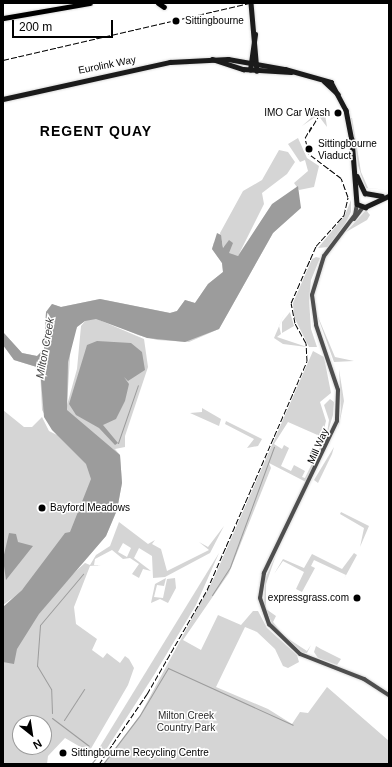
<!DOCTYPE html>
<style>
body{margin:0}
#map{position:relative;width:392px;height:767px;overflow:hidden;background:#fff;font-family:Arial,sans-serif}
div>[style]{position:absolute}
.green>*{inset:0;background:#d5d5d5}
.water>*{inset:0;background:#9c9c9c}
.stream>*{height:1px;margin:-0.5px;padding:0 0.5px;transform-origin:0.5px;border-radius:0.5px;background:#9c9c9c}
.roads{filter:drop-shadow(0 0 1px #dbdbdb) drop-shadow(0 0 1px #dbdbdb)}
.tertiary>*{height:4px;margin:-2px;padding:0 2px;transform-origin:2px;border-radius:2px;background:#4e4e4e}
.secondary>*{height:4.5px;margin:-2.25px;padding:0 2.25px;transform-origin:2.25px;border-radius:2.25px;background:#1b1b1b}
.primary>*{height:5px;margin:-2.5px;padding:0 2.5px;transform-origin:2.5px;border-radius:2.5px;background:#000}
.rail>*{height:1px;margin-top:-0.5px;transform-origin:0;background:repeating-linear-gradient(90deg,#000 0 6px,transparent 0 8px)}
.dots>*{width:11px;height:11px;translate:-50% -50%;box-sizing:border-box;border:2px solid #fff;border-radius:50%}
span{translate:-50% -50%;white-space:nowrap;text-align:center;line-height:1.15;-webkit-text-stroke:3px #fff;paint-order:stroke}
.poi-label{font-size:10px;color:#000}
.left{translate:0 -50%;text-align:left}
.right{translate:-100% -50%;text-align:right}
.street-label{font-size:10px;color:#000}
.park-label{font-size:10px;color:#2c2c2c}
.water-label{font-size:11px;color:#3d3d3d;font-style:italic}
.district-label{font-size:14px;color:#000;font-weight:700;letter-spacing:1px}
.frame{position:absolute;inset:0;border:4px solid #000;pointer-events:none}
.north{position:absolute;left:12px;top:715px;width:40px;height:40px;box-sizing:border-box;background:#fff;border:1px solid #999;border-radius:50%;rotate:150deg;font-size:11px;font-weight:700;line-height:16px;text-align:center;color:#000}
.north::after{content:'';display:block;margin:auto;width:14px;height:18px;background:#000;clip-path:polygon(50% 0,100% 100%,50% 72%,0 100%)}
.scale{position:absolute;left:12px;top:20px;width:101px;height:18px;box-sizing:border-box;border:2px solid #000;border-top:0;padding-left:5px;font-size:12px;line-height:14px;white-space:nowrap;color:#000;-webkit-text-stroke:3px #fff;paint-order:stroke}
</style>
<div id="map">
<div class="green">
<div style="clip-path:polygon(311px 109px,325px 114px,327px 127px,318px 115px,302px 126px,311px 118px)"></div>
<div style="clip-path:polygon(351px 118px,352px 118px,361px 172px,368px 188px,389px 190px,366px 188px,361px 175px,358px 165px)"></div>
<div style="clip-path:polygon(298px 138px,307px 158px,319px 166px,314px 187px,299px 190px,294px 183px,308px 171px,305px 160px,300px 162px,288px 144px)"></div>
<div style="clip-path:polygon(279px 150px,288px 152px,295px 162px,287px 174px,262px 193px,264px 204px,239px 254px,269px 209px,265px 221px,238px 256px,225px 254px,220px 233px,243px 191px,262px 180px)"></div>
<div style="clip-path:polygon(351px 200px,351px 212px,345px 224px,328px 247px,318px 248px,345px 215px)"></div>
<div style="clip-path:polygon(evenodd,301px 204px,273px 233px,219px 329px,189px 342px,157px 340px,138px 335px,108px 322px,97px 319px,144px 339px,148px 367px,125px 436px,125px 447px,115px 449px,120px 455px,122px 483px,117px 510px,106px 536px,81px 565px,105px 496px,60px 418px,72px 311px,164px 334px,301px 204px,86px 320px,81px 326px,77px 369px,67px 405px,71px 340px,77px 327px,86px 320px)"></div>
<div style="clip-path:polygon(366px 210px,370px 215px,367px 220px,346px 232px)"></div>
<div style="clip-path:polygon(214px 242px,226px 260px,213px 319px,77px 308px,47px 397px,100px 451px,76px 533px,65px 533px,77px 541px,3px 607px,14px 597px,3px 605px,3px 410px,24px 427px,32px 427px,42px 417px,49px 431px,57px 435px,42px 410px,40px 368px,14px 360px,3px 345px,3px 332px,22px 353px,37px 356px,44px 349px,46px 312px,52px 304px,61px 307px,100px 299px,170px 313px,177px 311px,185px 300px,195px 303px,208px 284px,223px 272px,222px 263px,212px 249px)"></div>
<div style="clip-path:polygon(316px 257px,320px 258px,311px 280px,309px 300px,311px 329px,317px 347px,309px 347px,294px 317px,293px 303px,312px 259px)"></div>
<div style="clip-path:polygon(286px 310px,279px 326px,281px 334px,277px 337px,307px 347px,283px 344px,274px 338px)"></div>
<div style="clip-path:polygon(290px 312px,294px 326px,282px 333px,282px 322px)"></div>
<div style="clip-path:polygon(316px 312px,335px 357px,354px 361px,334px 362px)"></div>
<div style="clip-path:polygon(313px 351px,324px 357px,331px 393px,320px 402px,326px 421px,322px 437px,288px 422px,274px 444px,282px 449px,284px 445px,289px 448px,281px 466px,291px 471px,294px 465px,305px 471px,302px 477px,305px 478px,327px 433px,329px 420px,324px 405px,330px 399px,334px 402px,333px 415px,323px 448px,306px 482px,269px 463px,271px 468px,229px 573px,183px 640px,201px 650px,218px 615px,241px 625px,253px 611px,258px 611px,267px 628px,297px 655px,299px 662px,288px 668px,283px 666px,275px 649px,257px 632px,245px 627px,216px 687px,268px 709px,292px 724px,300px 712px,308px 713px,327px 687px,389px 741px,389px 764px,103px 764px,140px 715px,214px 578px)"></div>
<div style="clip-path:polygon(339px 369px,344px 401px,338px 430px,341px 410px)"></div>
<div style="clip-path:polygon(202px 408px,221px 419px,219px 426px,190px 413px,202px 412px)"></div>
<div style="clip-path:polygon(226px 421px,262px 439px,258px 446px,247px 448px,254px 439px,225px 424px)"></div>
<div style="clip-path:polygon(334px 447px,332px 454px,318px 483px,314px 480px)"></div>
<div style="clip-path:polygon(341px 512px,369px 526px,360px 547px,364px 528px,340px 514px)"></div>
<div style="clip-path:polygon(evenodd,119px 522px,148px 544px,155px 540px,152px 544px,161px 549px,167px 571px,209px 550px,199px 542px,208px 547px,224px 526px,210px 553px,165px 577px,153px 578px,152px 556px,139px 548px,134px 558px,151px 571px,143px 569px,139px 578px,132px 574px,139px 564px,130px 558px,123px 559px,112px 550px,95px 559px,94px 565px,101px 565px,90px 566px,74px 607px,76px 624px,97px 639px,92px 650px,103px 658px,107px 653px,120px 663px,125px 656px,129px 659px,134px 668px,128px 685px,89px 752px,65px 738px,48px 756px,47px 764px,3px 764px,3px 649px,77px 570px,85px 563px,90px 565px,96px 555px,110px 546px,119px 522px,123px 543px,131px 548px,127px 557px,118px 552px,123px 543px,119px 522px,20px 723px,44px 723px,44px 747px,20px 747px,20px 723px)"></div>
<div style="clip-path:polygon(219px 553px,196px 605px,154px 675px,102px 756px,93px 758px)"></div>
<div style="clip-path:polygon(354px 553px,357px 555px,344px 579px,346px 575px,314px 560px,311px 566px,315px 568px,302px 592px,296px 589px,304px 572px,283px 561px,274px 574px,283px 559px,304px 568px,312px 554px,342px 569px)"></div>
<div style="clip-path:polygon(276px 555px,266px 584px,266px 609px,276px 616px,273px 622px,284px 636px,307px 651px,311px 645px,307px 653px,303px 653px,273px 626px,264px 605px,265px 579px)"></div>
<div style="clip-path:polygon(166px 578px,164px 586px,157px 585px,154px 597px,163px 598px,167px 579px,175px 578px,176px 588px,168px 603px,160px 599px,151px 603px,155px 584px)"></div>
<div style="clip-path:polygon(316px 646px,321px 649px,341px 659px,337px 665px,318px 658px,314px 652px)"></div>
</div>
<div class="water">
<div style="clip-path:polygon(298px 186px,301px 208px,273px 233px,219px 329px,185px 342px,147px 338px,96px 319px,85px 321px,77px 327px,68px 362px,67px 410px,120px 455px,122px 483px,117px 510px,106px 536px,39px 614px,17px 649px,14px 664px,3px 662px,3px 607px,22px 590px,65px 533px,70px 532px,91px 479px,86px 464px,52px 430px,44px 417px,40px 368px,14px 360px,3px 345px,3px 332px,22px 353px,37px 356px,44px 349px,46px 312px,52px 304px,61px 307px,100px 299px,170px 313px,177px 311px,185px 300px,195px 303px,208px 284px,223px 272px,222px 263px,212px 249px,217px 233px,221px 235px,223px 248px,229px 240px,233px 243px,229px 253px,238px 256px,272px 204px)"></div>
<div style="clip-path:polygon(97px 341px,131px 343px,142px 352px,145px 370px,128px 381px,124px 377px,129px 384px,125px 401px,116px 419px,103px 425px,118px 443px,115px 445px,99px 428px,76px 415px,69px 404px,87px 345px)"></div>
<div style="clip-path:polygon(9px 533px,16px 534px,18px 542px,33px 546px,6px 580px,3px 559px)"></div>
</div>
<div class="stream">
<div style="left:118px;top:443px;width:61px;rotate:-71deg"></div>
<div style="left:212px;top:595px;width:33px;rotate:-57deg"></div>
<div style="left:230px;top:567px;width:128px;rotate:-69.9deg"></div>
<div style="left:52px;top:713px;width:24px;rotate:-92deg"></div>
<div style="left:51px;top:689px;width:27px;rotate:-121deg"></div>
<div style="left:37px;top:666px;width:41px;rotate:-85.8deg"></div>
<div style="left:40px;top:625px;width:67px;rotate:-49.9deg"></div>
<div style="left:52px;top:718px;width:46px;rotate:37.1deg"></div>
<div style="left:64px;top:720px;width:37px;rotate:-57deg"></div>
<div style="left:91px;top:764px;width:16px;rotate:-50deg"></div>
<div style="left:103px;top:764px;width:61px;rotate:-52.9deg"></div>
<div style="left:140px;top:715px;width:55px;rotate:-59.2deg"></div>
<div style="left:168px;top:668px;width:137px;rotate:24.5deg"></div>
</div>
<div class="roads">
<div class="tertiary">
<div style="left:357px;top:204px;width:11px;rotate:100deg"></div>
<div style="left:355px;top:215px;width:51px;rotate:127.1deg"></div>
<div style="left:324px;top:256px;width:41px;rotate:107.1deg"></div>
<div style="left:312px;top:295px;width:30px;rotate:82deg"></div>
<div style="left:316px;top:325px;width:69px;rotate:71.3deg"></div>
<div style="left:338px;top:390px;width:31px;rotate:92deg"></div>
<div style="left:337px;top:421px;width:169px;rotate:115.7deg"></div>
<div style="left:264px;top:573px;width:25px;rotate:99deg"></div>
<div style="left:260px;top:598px;width:28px;rotate:71deg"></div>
<div style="left:269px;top:624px;width:43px;rotate:44.1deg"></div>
<div style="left:300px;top:654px;width:69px;rotate:21.3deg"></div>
<div style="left:364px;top:679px;width:30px;rotate:33deg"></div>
<div style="left:354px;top:219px;width:15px;rotate:-53deg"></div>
</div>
<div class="secondary">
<div style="left:251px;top:3px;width:68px;rotate:85deg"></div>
<div style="left:212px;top:59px;width:33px;rotate:18deg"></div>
<div style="left:243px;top:69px;width:48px;rotate:3.6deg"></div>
<div style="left:250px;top:70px;width:36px;rotate:-82deg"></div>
<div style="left:324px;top:81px;width:19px;rotate:43deg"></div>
<div style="left:3px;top:99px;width:171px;rotate:-12.5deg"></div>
<div style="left:170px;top:62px;width:58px;rotate:-3deg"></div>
<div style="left:228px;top:59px;width:58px;rotate:10deg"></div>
<div style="left:285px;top:69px;width:48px;rotate:15.8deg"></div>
<div style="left:331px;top:82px;width:32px;rotate:62deg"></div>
<div style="left:346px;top:110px;width:32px;rotate:79deg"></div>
<div style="left:352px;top:139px;width:65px;rotate:85.6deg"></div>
<div style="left:357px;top:204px;width:9px;rotate:21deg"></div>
<div style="left:365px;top:207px;width:26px;rotate:-25deg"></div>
<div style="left:357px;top:176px;width:19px;rotate:65deg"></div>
<div style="left:365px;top:193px;width:17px;rotate:10deg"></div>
</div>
<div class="primary">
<div style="left:158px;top:3px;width:7px;rotate:34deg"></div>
<div style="left:3px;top:18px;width:88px;rotate:-9.8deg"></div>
</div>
</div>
<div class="rail">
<div style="left:3px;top:60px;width:253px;rotate:-13deg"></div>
<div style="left:309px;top:132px;width:17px;rotate:-59deg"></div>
<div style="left:99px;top:764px;width:85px;rotate:-55.6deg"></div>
<div style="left:147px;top:694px;width:120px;rotate:-60deg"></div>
<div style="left:207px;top:590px;width:250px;rotate:-66.4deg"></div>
<div style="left:307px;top:361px;width:18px;rotate:-93deg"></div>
<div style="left:306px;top:343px;width:23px;rotate:-119deg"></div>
<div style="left:295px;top:323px;width:20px;rotate:-101deg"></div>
<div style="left:291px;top:303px;width:62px;rotate:-66.3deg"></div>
<div style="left:316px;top:246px;width:42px;rotate:-47.9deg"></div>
<div style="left:344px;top:215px;width:18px;rotate:-77deg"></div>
<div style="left:348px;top:197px;width:20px;rotate:-110deg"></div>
<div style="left:341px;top:178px;width:40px;rotate:-143deg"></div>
<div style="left:309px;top:154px;width:16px;rotate:-104deg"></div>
<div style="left:305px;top:138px;width:13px;rotate:-61deg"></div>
</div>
<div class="dots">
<div style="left:176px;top:21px;background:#000"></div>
<div style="left:338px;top:113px;background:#000"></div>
<div style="left:309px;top:149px;background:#000"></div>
<div style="left:42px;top:508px;background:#000"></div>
<div style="left:357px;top:598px;background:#000"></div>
<div style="left:63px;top:753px;background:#000"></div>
</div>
<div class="poi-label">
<span class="left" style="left:185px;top:21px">Sittingbourne</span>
<span class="right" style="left:330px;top:113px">IMO Car Wash</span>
<span class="left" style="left:318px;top:149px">Sittingbourne<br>Viaduct</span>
<span class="left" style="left:50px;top:508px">Bayford Meadows</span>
<span class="right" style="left:349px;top:598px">expressgrass.com</span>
<span class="left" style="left:71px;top:753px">Sittingbourne Recycling Centre</span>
</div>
<div class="street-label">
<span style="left:107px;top:65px;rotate:-11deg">Eurolink Way</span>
<span style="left:318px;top:446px;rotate:-66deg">Mill Way</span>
</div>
<div class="park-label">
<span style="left:186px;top:721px">Milton Creek<br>Country Park</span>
</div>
<div class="water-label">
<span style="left:45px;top:348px;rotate:-80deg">Milton Creek</span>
</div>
<div class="district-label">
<span style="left:96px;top:131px">REGENT QUAY</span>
</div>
<div class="frame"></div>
<div class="north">N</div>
<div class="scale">200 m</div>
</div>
